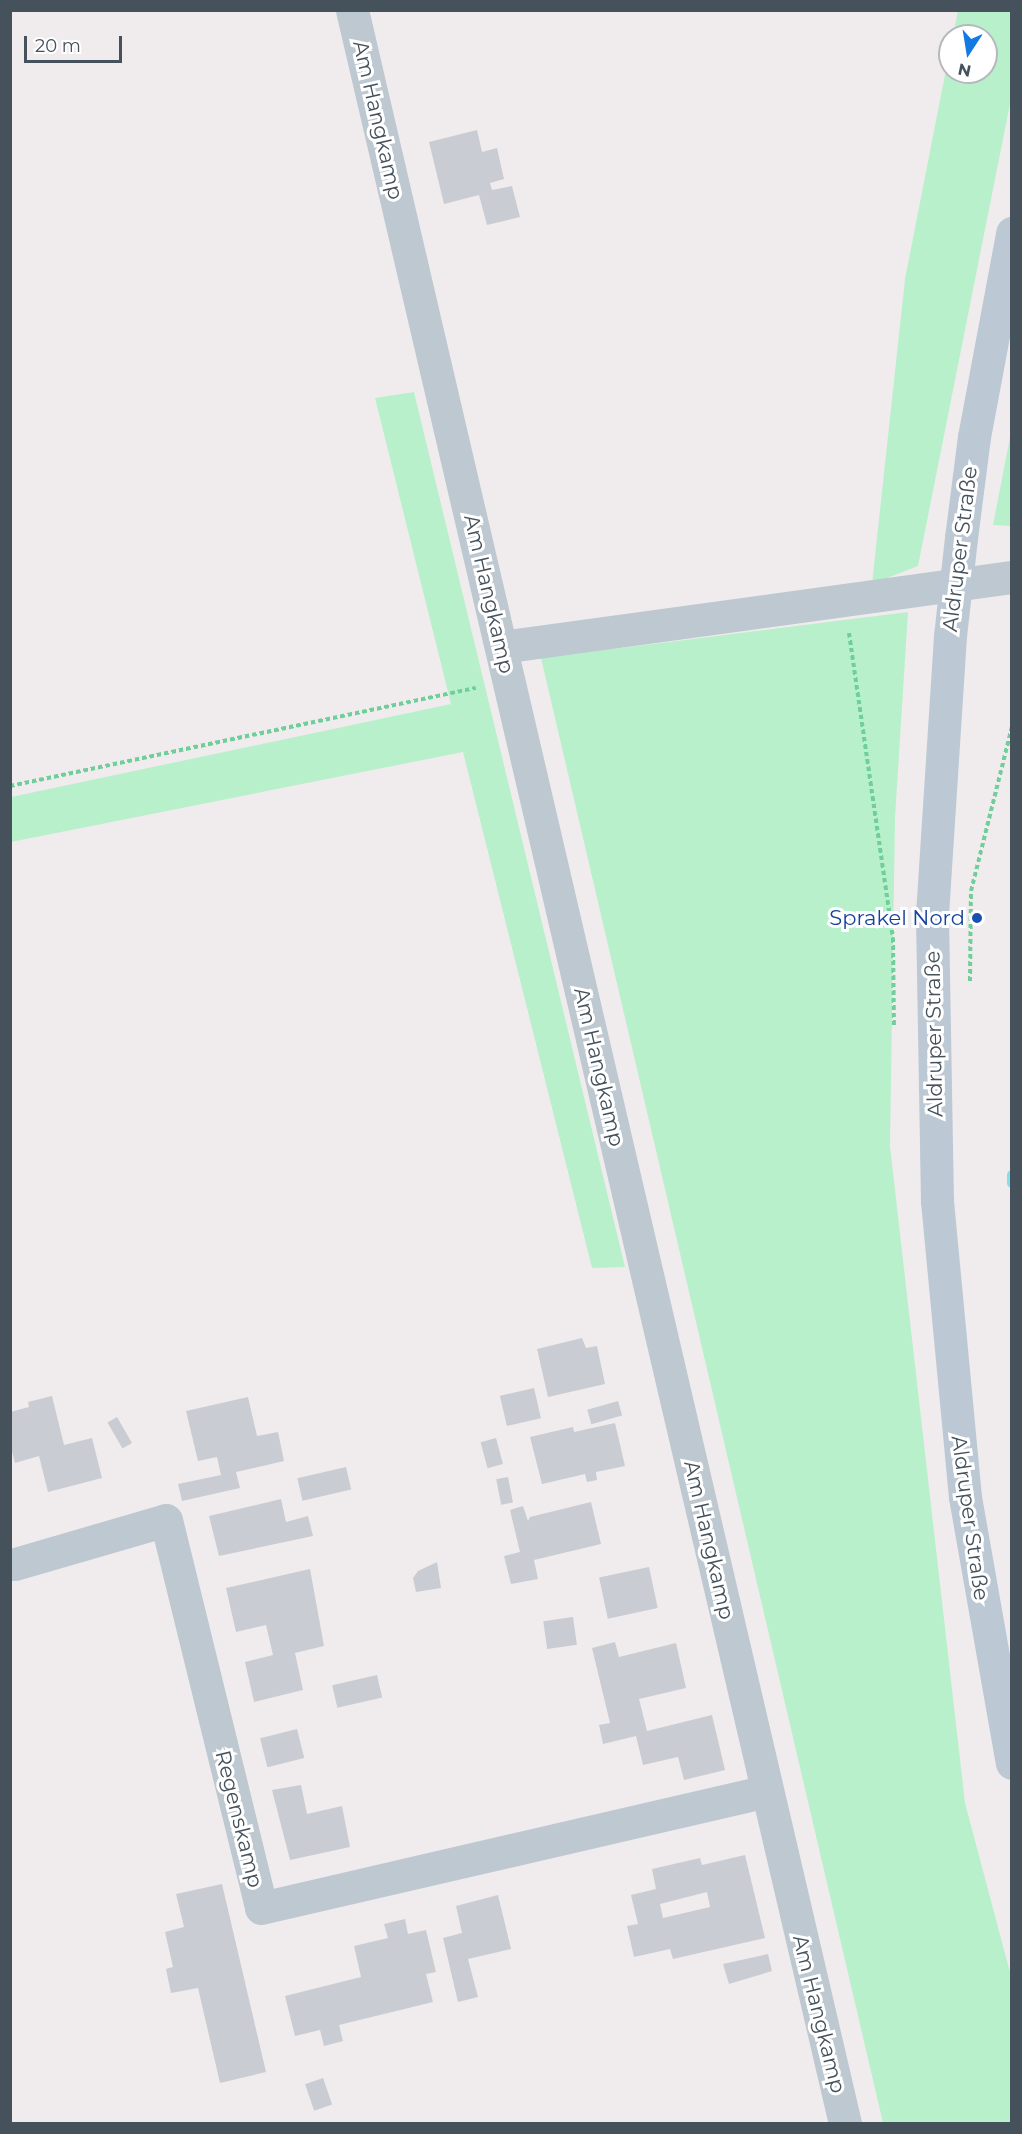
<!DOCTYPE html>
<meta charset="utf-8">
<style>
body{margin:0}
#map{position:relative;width:1022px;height:2134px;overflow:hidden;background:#f0eced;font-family:Montserrat,sans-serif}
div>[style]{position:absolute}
.green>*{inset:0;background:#b8f0cb}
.stream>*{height:10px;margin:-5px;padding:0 5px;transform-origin:5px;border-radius:5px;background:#84deee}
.building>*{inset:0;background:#c9ccd2;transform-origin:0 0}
.path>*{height:4px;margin-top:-2px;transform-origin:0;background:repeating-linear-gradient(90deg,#70ce9a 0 4.5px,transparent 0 7.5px)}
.minor>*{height:33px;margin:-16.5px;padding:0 16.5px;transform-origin:16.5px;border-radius:16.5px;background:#bdc8d0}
.secondary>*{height:33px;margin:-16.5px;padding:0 16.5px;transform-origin:16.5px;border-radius:16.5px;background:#bcc9d5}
.secondary-bridge>*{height:33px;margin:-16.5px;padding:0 16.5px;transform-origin:16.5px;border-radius:16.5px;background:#bcc9d5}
.dots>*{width:16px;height:16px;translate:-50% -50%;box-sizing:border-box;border:3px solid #fff;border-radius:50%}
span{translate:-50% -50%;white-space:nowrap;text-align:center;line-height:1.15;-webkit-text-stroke:6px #fff;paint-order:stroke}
.street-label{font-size:21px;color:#45515b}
.transit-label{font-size:21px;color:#164399}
.right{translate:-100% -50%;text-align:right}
.frame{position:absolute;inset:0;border:12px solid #45515b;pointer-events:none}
.north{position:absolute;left:938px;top:24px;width:60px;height:60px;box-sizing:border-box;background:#fff;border:2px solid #b5b9bd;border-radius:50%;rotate:192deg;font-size:16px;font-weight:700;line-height:24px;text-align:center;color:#45515b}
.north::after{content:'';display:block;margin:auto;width:21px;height:27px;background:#137ae3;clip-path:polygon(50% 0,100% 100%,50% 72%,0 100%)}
.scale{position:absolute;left:24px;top:36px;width:98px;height:27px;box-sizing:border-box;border:3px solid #45515b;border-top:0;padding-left:8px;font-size:18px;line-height:21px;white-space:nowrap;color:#45515b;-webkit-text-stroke:4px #fff;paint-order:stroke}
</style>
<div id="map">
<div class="green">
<div style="clip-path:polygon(958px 11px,1011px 11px,1011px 99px,918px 566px,872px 584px,905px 279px,950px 49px,950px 72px,986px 72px,986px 36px,953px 36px)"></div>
<div style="clip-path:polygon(414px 392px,625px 1267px,592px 1268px,463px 752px,11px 842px,11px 797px,451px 704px,375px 398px)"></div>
<div style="clip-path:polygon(1011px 432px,1012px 526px,1011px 526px,993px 525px)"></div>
<div style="clip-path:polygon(908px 612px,895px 817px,890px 1146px,965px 1803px,1011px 1976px,1011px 2123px,883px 2123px,541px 658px)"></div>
</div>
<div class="stream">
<div style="left:1012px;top:1175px;width:8px;rotate:90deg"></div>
</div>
<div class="building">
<div style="clip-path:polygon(477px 130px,482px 152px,497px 148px,504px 179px,490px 183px,492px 190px,512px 186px,520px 217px,487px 225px,479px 195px,444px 204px,429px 142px)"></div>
<div style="clip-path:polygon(582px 1338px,586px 1348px,597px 1346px,605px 1384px,548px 1397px,537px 1349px)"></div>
<div style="left:534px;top:1388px;width:31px;height:35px;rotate:77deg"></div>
<div style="clip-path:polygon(52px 1396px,64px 1445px,92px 1438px,102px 1478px,48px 1492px,39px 1456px,15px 1463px,10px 1444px,10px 1412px,29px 1407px,28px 1402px)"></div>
<div style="clip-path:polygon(248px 1397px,257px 1436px,278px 1432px,284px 1461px,236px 1472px,240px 1488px,182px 1501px,178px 1484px,221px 1475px,217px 1457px,198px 1461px,186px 1411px)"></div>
<div style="left:618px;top:1401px;width:15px;height:32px;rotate:74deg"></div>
<div style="left:117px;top:1417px;width:30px;height:11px;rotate:60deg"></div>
<div style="clip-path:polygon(615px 1423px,625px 1466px,596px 1472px,597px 1480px,587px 1482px,585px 1474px,542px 1484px,530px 1437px,573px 1427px,574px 1432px)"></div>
<div style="left:496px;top:1438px;width:27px;height:16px;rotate:75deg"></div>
<div style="left:346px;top:1467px;width:23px;height:50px;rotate:77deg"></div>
<div style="left:508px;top:1477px;width:26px;height:12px;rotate:79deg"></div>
<div style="clip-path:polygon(281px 1499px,286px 1522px,308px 1516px,313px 1536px,219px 1556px,209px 1516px)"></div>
<div style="clip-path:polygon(591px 1502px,601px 1544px,534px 1560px,538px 1579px,511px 1584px,504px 1556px,520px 1552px,510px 1510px,523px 1506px,528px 1521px,530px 1517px)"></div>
<div style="clip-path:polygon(437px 1562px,441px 1588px,416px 1592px,413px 1578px,418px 1571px)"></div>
<div style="left:649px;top:1567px;width:42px;height:51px;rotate:78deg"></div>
<div style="clip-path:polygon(310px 1569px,324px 1646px,295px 1653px,303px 1690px,254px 1702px,245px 1662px,273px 1655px,266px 1625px,236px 1632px,226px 1588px)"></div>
<div style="left:573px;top:1617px;width:28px;height:30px;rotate:82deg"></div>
<div style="clip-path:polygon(615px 1642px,619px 1657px,676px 1643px,686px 1688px,639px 1699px,647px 1731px,712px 1715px,725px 1770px,684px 1780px,678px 1757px,643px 1765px,636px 1736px,603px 1744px,599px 1725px,610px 1723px,592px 1648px)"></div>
<div style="left:377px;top:1675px;width:23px;height:46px;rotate:77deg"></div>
<div style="left:297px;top:1729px;width:30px;height:38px;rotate:76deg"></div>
<div style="clip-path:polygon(301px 1785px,307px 1814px,342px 1806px,350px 1847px,290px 1860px,272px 1790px)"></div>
<div style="clip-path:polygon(evenodd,745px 1855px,765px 1938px,673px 1959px,670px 1949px,634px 1957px,627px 1926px,638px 1924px,631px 1895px,656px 1889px,652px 1869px,700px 1858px,702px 1865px,745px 1855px,707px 1892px,710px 1907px,663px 1918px,660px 1904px,707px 1892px)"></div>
<div style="clip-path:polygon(222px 1884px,266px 2072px,220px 2083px,198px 1988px,171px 1993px,166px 1969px,173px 1967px,165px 1932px,184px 1927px,176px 1894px)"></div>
<div style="clip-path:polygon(498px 1895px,511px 1949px,468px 1959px,478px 1997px,458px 2002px,443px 1938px,462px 1933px,456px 1906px)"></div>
<div style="clip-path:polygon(405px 1919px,408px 1934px,426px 1930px,436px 1972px,426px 1974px,433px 2002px,339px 2025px,343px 2041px,324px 2046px,320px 2030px,295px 2036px,285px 1996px,361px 1977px,354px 1946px,388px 1938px,384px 1924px)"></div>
<div style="clip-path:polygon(768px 1954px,772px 1971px,729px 1984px,723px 1964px)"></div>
<div style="left:323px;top:2078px;width:28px;height:19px;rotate:71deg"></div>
</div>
<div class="path">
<div style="left:849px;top:633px;width:308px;rotate:81.8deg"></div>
<div style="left:893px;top:938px;width:90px;rotate:89.4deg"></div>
<div style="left:10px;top:786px;width:476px;rotate:-11.9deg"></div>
<div style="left:970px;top:981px;width:90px;rotate:-89.4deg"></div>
<div style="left:971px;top:891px;width:169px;rotate:-76deg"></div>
</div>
<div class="minor">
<div style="left:352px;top:10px;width:2171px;rotate:76.87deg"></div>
<div style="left:501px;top:647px;width:516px;rotate:-7.8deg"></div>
<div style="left:15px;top:1564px;width:157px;rotate:-16.2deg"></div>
<div style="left:166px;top:1520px;width:399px;rotate:76.2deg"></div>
<div style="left:261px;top:1908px;width:519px;rotate:-13.02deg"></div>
</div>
<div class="secondary">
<div style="left:961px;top:538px;width:102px;rotate:-82.7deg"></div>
<div style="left:974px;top:437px;width:208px;rotate:-79.4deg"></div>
<div style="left:950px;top:636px;width:281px;rotate:93.7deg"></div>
<div style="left:932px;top:916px;width:285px;rotate:89deg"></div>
<div style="left:937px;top:1201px;width:297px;rotate:84.6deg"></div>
<div style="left:965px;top:1497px;width:270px;rotate:80deg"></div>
</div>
<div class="secondary-bridge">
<div style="left:950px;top:636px;width:99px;rotate:-83.6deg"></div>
</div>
<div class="dots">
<div style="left:977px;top:918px;background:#1a4fb4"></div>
</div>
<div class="street-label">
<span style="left:378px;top:120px;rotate:77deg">Am Hangkamp</span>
<span style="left:960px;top:549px;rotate:-83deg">Aldruper Straße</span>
<span style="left:489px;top:594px;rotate:77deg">Am Hangkamp</span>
<span style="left:934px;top:1034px;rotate:-91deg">Aldruper Straße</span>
<span style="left:599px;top:1067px;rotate:77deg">Am Hangkamp</span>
<span style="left:970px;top:1518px;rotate:82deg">Aldruper Straße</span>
<span style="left:709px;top:1540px;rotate:77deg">Am Hangkamp</span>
<span style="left:239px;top:1819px;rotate:76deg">Regenskamp</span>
<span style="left:819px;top:2014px;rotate:76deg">Am Hangkamp</span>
</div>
<div class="transit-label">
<span class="right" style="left:965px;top:918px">Sprakel Nord</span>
</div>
<div class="frame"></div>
<div class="north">N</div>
<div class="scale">20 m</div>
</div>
